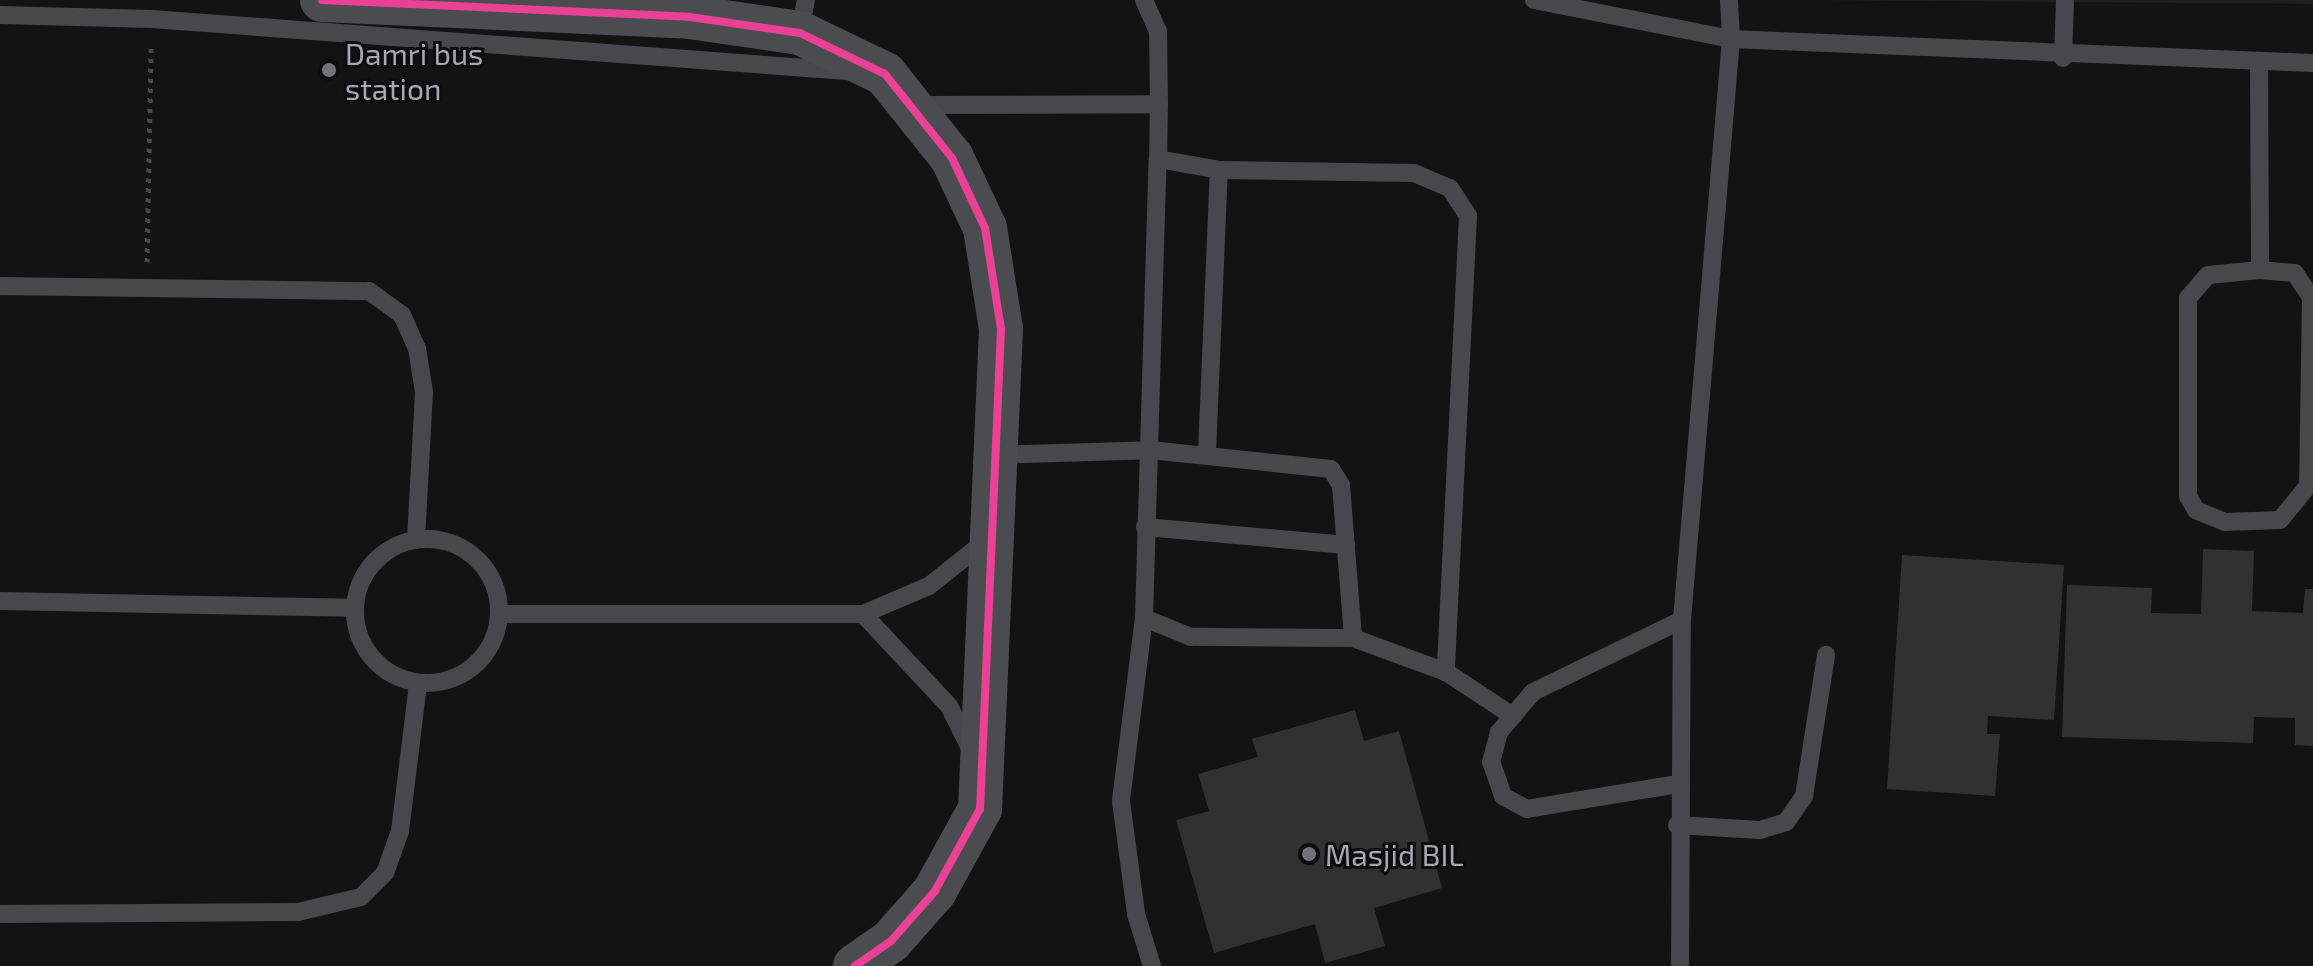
<!DOCTYPE html>
<style>
body{margin:0}
#map{position:relative;width:2313px;height:966px;overflow:hidden;background:#131313;font-family:"Exo 2",sans-serif}
div>[style]{position:absolute}
.built>*{inset:0;background:#202021}
.building>*{inset:0;background:#313132}
.path>*{height:5px;margin-top:-2.5px;transform-origin:0;background:repeating-linear-gradient(90deg,#49494d 0 4px,transparent 0 10px)}
.lane>*{height:18px;margin:-9px;padding:0 9px;transform-origin:9px;border-radius:9px;background:#47484b}
.lane>.ring{margin:-9px;padding:0;box-sizing:content-box;background:none;border:18px solid #47484b;border-radius:50%}
.secondary>*{height:44px;margin:-22px;padding:0 22px;transform-origin:22px;border-radius:22px;background:#4b4c4f}
.cycleway>*{height:8px;margin:-4px;padding:0 4px;transform-origin:4px;border-radius:4px;background:#ea4096}
.dots>*{width:22px;height:22px;translate:-50% -50%;box-sizing:border-box;border:4px solid #0d0d0e;border-radius:50%}
span{translate:-50% -50%;white-space:nowrap;text-align:center;line-height:1.15;-webkit-text-stroke:6px #0d0d0e;paint-order:stroke}
.poi-label{font-size:30px;color:#a4a7b4}
.left{translate:0 -50%;text-align:left}
</style>
<div id="map">
<div class="built">
<div style="clip-path:polygon(1800px 0,2313px 0,2313px 4px,1804px 0)"></div>
</div>
<div class="building">
<div style="clip-path:polygon(2203px 549px,2254px 551px,2252px 611px,2303px 613px,2305px 589px,2313px 589px,2313px 746px,2295px 745px,2295px 718px,2254px 717px,2253px 743px,2062px 737px,2067px 585px,2152px 588px,2151px 613px,2201px 614px)"></div>
<div style="clip-path:polygon(1902px 555px,2064px 565px,2054px 720px,1988px 716px,1987px 734px,2000px 734px,1995px 796px,1887px 789px)"></div>
<div style="clip-path:polygon(1355px 710px,1364px 741px,1399px 731px,1442px 888px,1374px 908px,1385px 946px,1325px 963px,1315px 924px,1214px 953px,1176px 820px,1209px 811px,1198px 774px,1258px 757px,1252px 739px)"></div>
</div>
<div class="path">
<div style="left:147px;top:262px;width:214px;rotate:-88.9deg"></div>
</div>
<div class="lane">
<div style="left:1144px;top:0;width:34px;rotate:66deg"></div>
<div style="left:1158px;top:31px;width:73px;rotate:89.2deg"></div>
<div style="left:1534px;top:0;width:201px;rotate:11.2deg"></div>
<div style="left:1731px;top:39px;width:39px;rotate:-93deg"></div>
<div style="left:0;top:15px;width:152px;rotate:1.5deg"></div>
<div style="left:152px;top:19px;width:697px;rotate:4.28deg"></div>
<div style="left:800px;top:33px;width:34px;rotate:-80deg"></div>
<div style="left:2063px;top:58px;width:58px;rotate:-88deg"></div>
<div style="left:2259px;top:64px;width:206px;rotate:89.7deg"></div>
<div style="left:2260px;top:270px;width:35px;rotate:5deg"></div>
<div style="left:2295px;top:273px;width:30px;rotate:57deg"></div>
<div style="left:2311px;top:298px;width:188px;rotate:90.9deg"></div>
<div style="left:2308px;top:486px;width:44px;rotate:129.5deg"></div>
<div style="left:2280px;top:520px;width:55px;rotate:177.9deg"></div>
<div style="left:2225px;top:522px;width:31px;rotate:-158deg"></div>
<div style="left:2196px;top:510px;width:16px;rotate:-120deg"></div>
<div style="left:2188px;top:496px;width:198px;rotate:-90deg"></div>
<div style="left:2188px;top:298px;width:30px;rotate:-49deg"></div>
<div style="left:2208px;top:275px;width:52px;rotate:-5.5deg"></div>
<div style="left:916px;top:105px;width:243px;rotate:-0.2deg"></div>
<div style="left:1159px;top:104px;width:55px;rotate:91deg"></div>
<div style="left:0;top:286px;width:369px;rotate:0.8deg"></div>
<div style="left:369px;top:291px;width:41px;rotate:36deg"></div>
<div style="left:402px;top:315px;width:36px;rotate:66deg"></div>
<div style="left:417px;top:348px;width:45px;rotate:81deg"></div>
<div style="left:424px;top:392px;width:148px;rotate:93.1deg"></div>
<div style="left:1207px;top:453px;width:283px;rotate:-87.6deg"></div>
<div style="left:995px;top:455px;width:155px;rotate:-1.8deg"></div>
<div style="left:1150px;top:450px;width:182px;rotate:6deg"></div>
<div style="left:1331px;top:469px;width:19px;rotate:58deg"></div>
<div style="left:1341px;top:485px;width:153px;rotate:85.5deg"></div>
<div style="left:1145px;top:527px;width:202px;rotate:5.1deg"></div>
<div class="ring" style="left:355px;top:539px;width:126px;height:126px"></div>
<div style="left:0;top:601px;width:352px;rotate:1.1deg"></div>
<div style="left:501px;top:614px;width:362px"></div>
<div style="left:863px;top:614px;width:72px;rotate:-23deg"></div>
<div style="left:929px;top:586px;width:75px;rotate:-38.5deg"></div>
<div style="left:863px;top:614px;width:126px;rotate:46.9deg"></div>
<div style="left:949px;top:706px;width:51px;rotate:63.4deg"></div>
<div style="left:1144px;top:618px;width:184px;rotate:97.2deg"></div>
<div style="left:1121px;top:801px;width:114px;rotate:82.4deg"></div>
<div style="left:1136px;top:914px;width:54px;rotate:72.9deg"></div>
<div style="left:1446px;top:672px;width:99px;rotate:-159.9deg"></div>
<div style="left:1353px;top:638px;width:162px;rotate:-179.6deg"></div>
<div style="left:1191px;top:637px;width:51px;rotate:-158deg"></div>
<div style="left:1144px;top:618px;width:459px;rotate:-88.3deg"></div>
<div style="left:1158px;top:159px;width:62px;rotate:10.2deg"></div>
<div style="left:1219px;top:170px;width:195px;rotate:0.9deg"></div>
<div style="left:1414px;top:173px;width:39px;rotate:23deg"></div>
<div style="left:1450px;top:188px;width:33px;rotate:57deg"></div>
<div style="left:1468px;top:216px;width:457px;rotate:92.8deg"></div>
<div style="left:1446px;top:672px;width:80px;rotate:33.3deg"></div>
<div style="left:1678px;top:784px;width:153px;rotate:170.6deg"></div>
<div style="left:1527px;top:809px;width:27px;rotate:-152deg"></div>
<div style="left:1503px;top:796px;width:36px;rotate:-109deg"></div>
<div style="left:1491px;top:762px;width:31px;rotate:-75deg"></div>
<div style="left:1499px;top:732px;width:52px;rotate:-49.6deg"></div>
<div style="left:1533px;top:692px;width:165px;rotate:-25.8deg"></div>
<div style="left:1677px;top:825px;width:83px;rotate:3.4deg"></div>
<div style="left:1760px;top:830px;width:27px;rotate:-17deg"></div>
<div style="left:1786px;top:822px;width:32px;rotate:-55deg"></div>
<div style="left:1804px;top:796px;width:143px;rotate:-81.1deg"></div>
<div style="left:0;top:914px;width:298px;rotate:-0.4deg"></div>
<div style="left:298px;top:912px;width:65px;rotate:-13.4deg"></div>
<div style="left:361px;top:897px;width:34px;rotate:-45deg"></div>
<div style="left:385px;top:873px;width:45px;rotate:-70.3deg"></div>
<div style="left:400px;top:831px;width:148px;rotate:-83deg"></div>
<div style="left:1680px;top:966px;width:346px;rotate:-89.7deg"></div>
<div style="left:1682px;top:620px;width:583px;rotate:-85.18deg"></div>
<div style="left:1731px;top:39px;width:582px;rotate:2.36deg"></div>
</div>
<div class="secondary">
<div style="left:322px;top:0;width:368px;rotate:2.6deg"></div>
<div style="left:690px;top:17px;width:111px;rotate:8.3deg"></div>
<div style="left:800px;top:33px;width:94px;rotate:25.8deg"></div>
<div style="left:885px;top:74px;width:107px;rotate:51.4deg"></div>
<div style="left:952px;top:158px;width:77px;rotate:64.8deg"></div>
<div style="left:985px;top:228px;width:102px;rotate:81deg"></div>
<div style="left:1001px;top:329px;width:480px;rotate:92.5deg"></div>
<div style="left:980px;top:809px;width:94px;rotate:118.8deg"></div>
<div style="left:935px;top:891px;width:67px;rotate:131.3deg"></div>
<div style="left:891px;top:941px;width:44px;rotate:145.2deg"></div>
</div>
<div class="cycleway">
<div style="left:322px;top:0;width:368px;rotate:2.6deg"></div>
<div style="left:690px;top:17px;width:111px;rotate:8.3deg"></div>
<div style="left:800px;top:33px;width:94px;rotate:25.8deg"></div>
<div style="left:885px;top:74px;width:107px;rotate:51.4deg"></div>
<div style="left:952px;top:158px;width:77px;rotate:64.8deg"></div>
<div style="left:985px;top:228px;width:102px;rotate:81deg"></div>
<div style="left:1001px;top:329px;width:480px;rotate:92.5deg"></div>
<div style="left:980px;top:809px;width:94px;rotate:118.8deg"></div>
<div style="left:935px;top:891px;width:67px;rotate:131.3deg"></div>
<div style="left:891px;top:941px;width:44px;rotate:145.2deg"></div>
</div>
<div class="dots">
<div style="left:329px;top:70px;background:#71737c"></div>
<div style="left:1309px;top:854px;background:#71737c"></div>
</div>
<div class="poi-label">
<span class="left" style="left:345px;top:70px">Damri bus<br>station</span>
<span class="left" style="left:1325px;top:854px">Masjid BIL</span>
</div>
</div>
